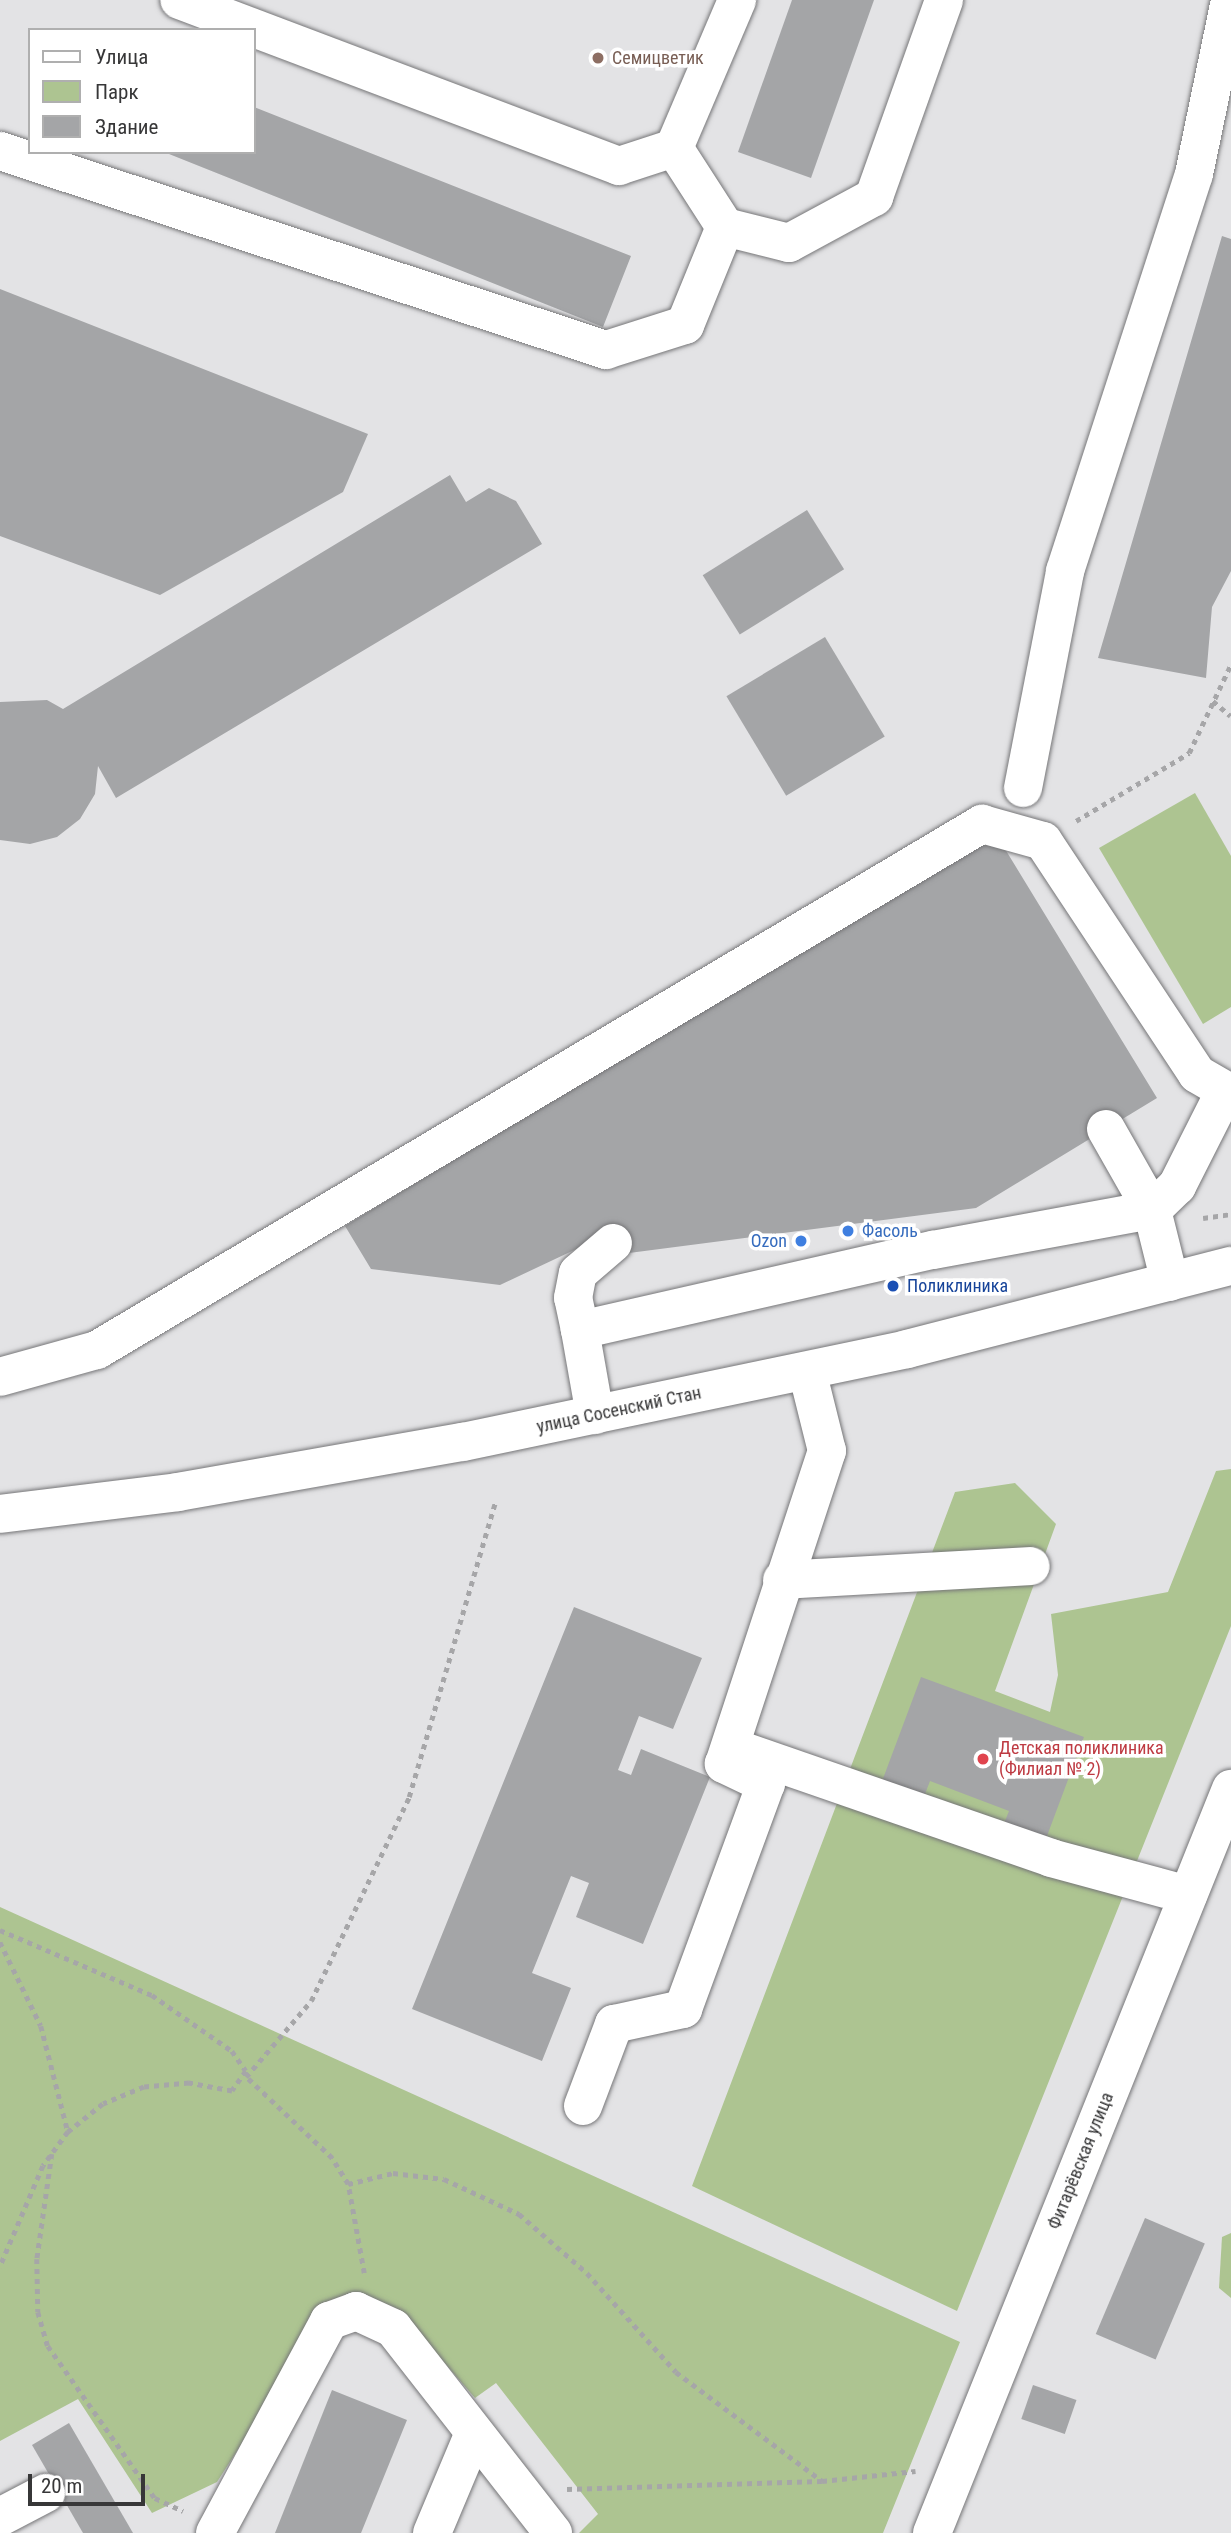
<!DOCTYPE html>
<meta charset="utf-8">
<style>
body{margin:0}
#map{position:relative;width:1231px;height:2533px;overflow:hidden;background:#e3e3e5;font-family:"Roboto Condensed",sans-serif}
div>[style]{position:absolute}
.green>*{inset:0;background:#adc491}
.building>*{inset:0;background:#a4a5a7;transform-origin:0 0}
.path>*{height:4.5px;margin-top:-2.25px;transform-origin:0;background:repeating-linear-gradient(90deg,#a6a6a8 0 5px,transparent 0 10px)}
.roads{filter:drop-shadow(0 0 2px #767678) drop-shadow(0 0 2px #767678)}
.minor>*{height:38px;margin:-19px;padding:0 19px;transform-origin:19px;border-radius:19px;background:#fff}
.dots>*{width:19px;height:19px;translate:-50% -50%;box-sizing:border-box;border:4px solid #fff;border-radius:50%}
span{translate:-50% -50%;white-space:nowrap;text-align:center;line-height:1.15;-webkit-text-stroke:7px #fff;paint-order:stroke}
.education-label{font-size:18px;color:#785e54}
.left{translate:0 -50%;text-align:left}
.shop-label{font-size:18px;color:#366cbe}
.right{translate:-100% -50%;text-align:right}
.transit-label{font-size:18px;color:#164399}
.street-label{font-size:18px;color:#373738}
.health-label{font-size:18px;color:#be3a42}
.legend{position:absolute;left:28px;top:28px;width:228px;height:126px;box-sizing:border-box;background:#fff;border:2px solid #afafaf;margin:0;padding:9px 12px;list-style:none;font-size:21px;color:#373738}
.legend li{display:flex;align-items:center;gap:14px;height:35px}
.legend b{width:35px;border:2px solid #afafaf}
.scale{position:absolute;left:28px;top:2474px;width:117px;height:32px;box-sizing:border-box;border:4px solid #373738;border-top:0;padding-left:9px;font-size:21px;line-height:24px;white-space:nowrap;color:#373738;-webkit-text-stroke:5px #fff;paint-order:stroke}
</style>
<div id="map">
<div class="green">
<div style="clip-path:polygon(1195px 793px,1231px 856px,1231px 1007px,1203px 1024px,1099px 848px)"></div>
<div style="clip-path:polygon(1231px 1469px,1231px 1626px,957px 2311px,692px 2186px,955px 1492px,1015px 1483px,1056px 1524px,995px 1691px,1050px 1712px,1058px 1675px,1051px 1614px,1168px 1592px,1216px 1471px)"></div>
<div style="clip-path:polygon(0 1907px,960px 2342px,883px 2533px,579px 2533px,598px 2514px,496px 2383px,475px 2398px,410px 2323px,326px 2313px,217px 2482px,152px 2513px,78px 2399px,0 2441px)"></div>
<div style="clip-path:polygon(1231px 2233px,1231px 2298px,1219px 2288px,1222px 2237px)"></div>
</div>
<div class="building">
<div style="clip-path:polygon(792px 0,874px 0,811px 178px,738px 152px)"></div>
<div style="clip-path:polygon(254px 107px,631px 256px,603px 327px,164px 152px,254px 152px)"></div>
<div style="clip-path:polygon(1222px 236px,1231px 239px,1231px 571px,1212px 607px,1206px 678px,1098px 658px)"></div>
<div style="clip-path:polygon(0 289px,368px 434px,343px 492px,160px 595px,0 536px)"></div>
<div style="clip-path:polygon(450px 475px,466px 502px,489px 488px,516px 501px,542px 544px,116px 798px,98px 766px,95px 794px,80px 819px,57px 837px,30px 844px,0 840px,0 702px,47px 700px,63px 709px)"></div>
<div style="left:807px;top:510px;width:70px;height:123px;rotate:58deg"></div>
<div style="left:825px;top:637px;width:116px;height:115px;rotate:59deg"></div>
<div style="clip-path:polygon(994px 831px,1157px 1098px,976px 1208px,629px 1253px,604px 1236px,500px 1285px,371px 1269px,345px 1226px)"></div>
<div style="clip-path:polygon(574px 1607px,702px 1658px,673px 1729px,639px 1716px,618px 1770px,631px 1775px,641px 1749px,710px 1777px,643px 1944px,576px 1917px,589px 1883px,571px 1876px,532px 1973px,571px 1988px,542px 2061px,412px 2009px)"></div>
<div style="clip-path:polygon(921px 1677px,1084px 1737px,1041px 1852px,999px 1836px,1009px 1811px,930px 1781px,920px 1807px,878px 1792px)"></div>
<div style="left:1145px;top:2218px;width:65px;height:126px;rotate:23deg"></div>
<div style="left:1033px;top:2385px;width:46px;height:36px;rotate:19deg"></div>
<div style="clip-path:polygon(332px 2390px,407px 2420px,361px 2533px,275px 2533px)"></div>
<div style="clip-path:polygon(69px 2423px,133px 2533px,83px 2533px,32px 2445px)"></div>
</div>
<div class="path">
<div style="left:1213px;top:701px;width:23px;rotate:40deg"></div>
<div style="left:1076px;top:821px;width:132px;rotate:-31deg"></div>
<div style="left:1189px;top:753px;width:98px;rotate:-64.7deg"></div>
<div style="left:1203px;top:1218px;width:28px;rotate:-8deg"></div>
<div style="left:0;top:1930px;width:165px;rotate:23.2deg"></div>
<div style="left:152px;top:1995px;width:98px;rotate:35deg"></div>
<div style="left:232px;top:2051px;width:24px;rotate:55deg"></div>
<div style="left:246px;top:2071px;width:24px;rotate:125deg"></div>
<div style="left:232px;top:2091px;width:44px;rotate:-169.5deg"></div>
<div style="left:189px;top:2083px;width:45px;rotate:174.9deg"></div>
<div style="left:144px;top:2087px;width:44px;rotate:157.5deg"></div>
<div style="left:103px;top:2104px;width:45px;rotate:141.3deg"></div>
<div style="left:68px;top:2132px;width:42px;rotate:126.3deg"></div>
<div style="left:43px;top:2166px;width:110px;rotate:113.1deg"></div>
<div style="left:0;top:1942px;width:93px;rotate:64deg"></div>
<div style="left:41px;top:2026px;width:109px;rotate:75.7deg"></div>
<div style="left:52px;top:2154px;width:106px;rotate:98.1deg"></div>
<div style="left:37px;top:2259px;width:53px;rotate:88.9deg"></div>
<div style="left:38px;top:2312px;width:35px;rotate:74deg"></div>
<div style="left:48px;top:2346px;width:186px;rotate:54.9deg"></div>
<div style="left:155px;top:2498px;width:31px;rotate:25deg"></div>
<div style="left:348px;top:2184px;width:46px;rotate:-13.7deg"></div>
<div style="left:393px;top:2173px;width:51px;rotate:6.7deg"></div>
<div style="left:444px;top:2179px;width:83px;rotate:25deg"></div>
<div style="left:519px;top:2214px;width:90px;rotate:40.9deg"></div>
<div style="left:587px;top:2273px;width:133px;rotate:48deg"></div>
<div style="left:676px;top:2372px;width:182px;rotate:36.7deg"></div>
<div style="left:364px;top:2273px;width:90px;rotate:-100.2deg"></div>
<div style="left:348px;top:2184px;width:31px;rotate:-122deg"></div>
<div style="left:332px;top:2158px;width:118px;rotate:-136.7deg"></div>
<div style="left:246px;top:2077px;width:100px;rotate:-49.5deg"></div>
<div style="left:311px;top:2001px;width:226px;rotate:-64.3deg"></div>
<div style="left:409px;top:1797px;width:306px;rotate:-73.7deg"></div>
<div style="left:567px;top:2489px;width:255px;rotate:-1.8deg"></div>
<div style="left:822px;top:2481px;width:94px;rotate:-6.1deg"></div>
</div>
<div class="roads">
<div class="minor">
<div style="left:674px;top:148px;width:161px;rotate:-66.9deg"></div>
<div style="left:0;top:151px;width:638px;rotate:18.18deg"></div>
<div style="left:606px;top:350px;width:83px;rotate:-17.6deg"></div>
<div style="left:685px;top:325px;width:106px;rotate:-67.8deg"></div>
<div style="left:725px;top:227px;width:94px;rotate:-122.8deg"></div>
<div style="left:674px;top:148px;width:58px;rotate:161.9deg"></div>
<div style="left:619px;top:166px;width:470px;rotate:-159.3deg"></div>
<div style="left:725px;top:227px;width:66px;rotate:14deg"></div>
<div style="left:789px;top:243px;width:97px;rotate:-28.4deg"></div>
<div style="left:874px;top:197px;width:209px;rotate:-70.4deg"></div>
<div style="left:1023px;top:788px;width:221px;rotate:-79deg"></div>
<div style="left:1065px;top:571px;width:417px;rotate:-72deg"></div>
<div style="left:1194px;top:174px;width:178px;rotate:-78.3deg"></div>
<div style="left:1106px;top:1129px;width:93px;rotate:60.4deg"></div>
<div style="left:1152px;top:1210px;width:35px;rotate:-44deg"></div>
<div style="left:1177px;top:1186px;width:104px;rotate:-63.2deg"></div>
<div style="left:580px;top:1330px;width:33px;rotate:-102deg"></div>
<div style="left:573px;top:1298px;width:25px;rotate:-79deg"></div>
<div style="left:578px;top:1273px;width:46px;rotate:-40.6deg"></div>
<div style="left:0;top:1377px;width:101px;rotate:-15.6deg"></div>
<div style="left:97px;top:1350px;width:1030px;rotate:-30.73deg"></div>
<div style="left:982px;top:824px;width:63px;rotate:15.6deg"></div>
<div style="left:1043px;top:841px;width:279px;rotate:56.5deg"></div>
<div style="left:1197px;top:1074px;width:39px;rotate:30deg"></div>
<div style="left:595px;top:1415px;width:86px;rotate:-100deg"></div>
<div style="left:580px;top:1330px;width:362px;rotate:-12.8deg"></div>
<div style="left:933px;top:1250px;width:223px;rotate:-10.4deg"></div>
<div style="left:1152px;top:1210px;width:74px;rotate:76deg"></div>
<div style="left:0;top:1514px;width:179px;rotate:-7deg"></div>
<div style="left:178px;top:1492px;width:289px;rotate:-10deg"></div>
<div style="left:463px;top:1442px;width:454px;rotate:-11.8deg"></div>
<div style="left:907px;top:1349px;width:334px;rotate:-14.4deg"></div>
<div style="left:782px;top:1580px;width:249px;rotate:-3.2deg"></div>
<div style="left:737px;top:1749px;width:332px;rotate:19.1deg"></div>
<div style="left:1051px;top:1858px;width:142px;rotate:15.1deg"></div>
<div style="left:583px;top:2106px;width:88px;rotate:-69.3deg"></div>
<div style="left:614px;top:2024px;width:71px;rotate:-12.3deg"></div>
<div style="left:683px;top:2009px;width:240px;rotate:-69.8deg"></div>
<div style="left:766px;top:1784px;width:47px;rotate:-154.5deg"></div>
<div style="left:724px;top:1764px;width:330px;rotate:-71.8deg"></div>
<div style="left:827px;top:1451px;width:82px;rotate:-104deg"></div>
<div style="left:0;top:2517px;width:52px;rotate:-27.6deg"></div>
<div style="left:215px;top:2533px;width:241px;rotate:-61.7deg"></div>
<div style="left:329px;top:2321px;width:29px;rotate:-20deg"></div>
<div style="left:356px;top:2311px;width:41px;rotate:24.7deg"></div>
<div style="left:393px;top:2328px;width:260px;rotate:52deg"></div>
<div style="left:432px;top:2533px;width:108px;rotate:-67.2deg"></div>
<div style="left:932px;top:2533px;width:802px;rotate:-68.11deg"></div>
</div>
</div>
<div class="dots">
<div style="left:598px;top:58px;background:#8d6e63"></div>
<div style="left:848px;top:1231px;background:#3f7fe0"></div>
<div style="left:801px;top:1241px;background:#3f7fe0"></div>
<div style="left:893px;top:1286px;background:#1a4fb4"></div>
<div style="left:983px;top:1759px;background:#e0444e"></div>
</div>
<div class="education-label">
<span class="left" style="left:612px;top:58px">Семицветик</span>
</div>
<div class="shop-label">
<span class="left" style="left:862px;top:1231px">Фасоль</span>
<span class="right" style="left:787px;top:1241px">Ozon</span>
</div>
<div class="transit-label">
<span class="left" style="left:907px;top:1286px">Поликлиника</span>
</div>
<div class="street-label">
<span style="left:619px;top:1410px;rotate:-12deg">улица Сосенский Стан</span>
<span style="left:1081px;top:2161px;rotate:-68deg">Фитарёвская улица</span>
</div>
<div class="health-label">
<span class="left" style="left:999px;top:1759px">Детская поликлиника<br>(Филиал № 2)</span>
</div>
<ul class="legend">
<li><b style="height:9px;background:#fff"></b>Улица</li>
<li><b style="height:19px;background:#adc491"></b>Парк</li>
<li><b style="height:19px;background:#a4a5a7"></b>Здание</li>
</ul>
<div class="scale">20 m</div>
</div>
